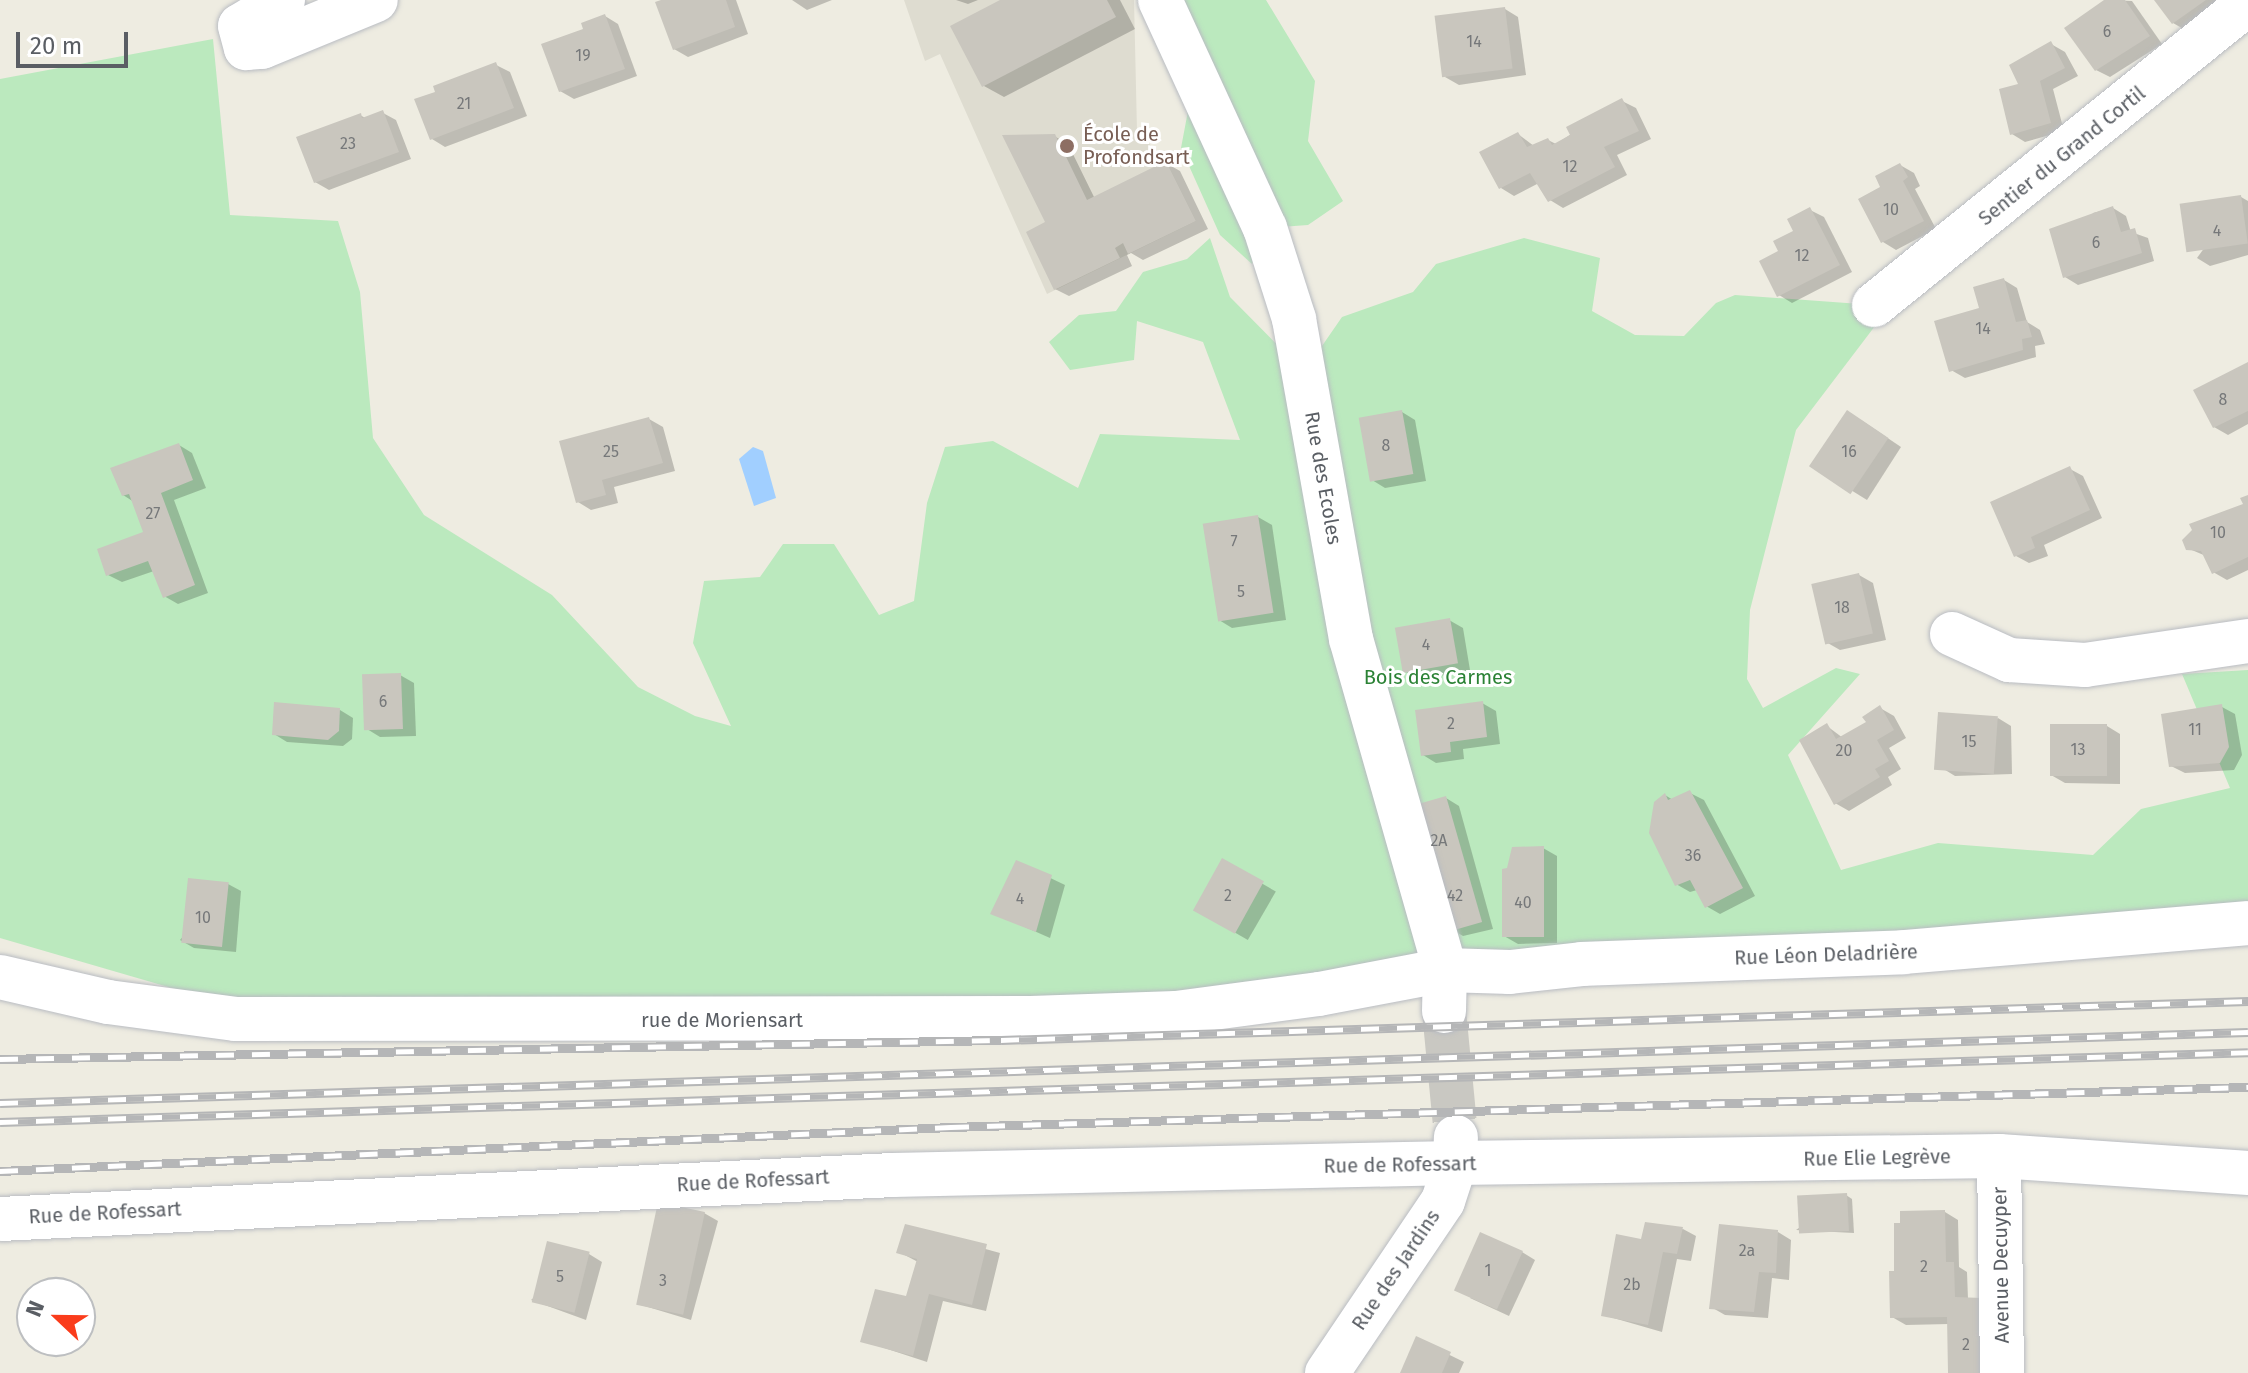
<!DOCTYPE html>
<meta charset="utf-8">
<style>
body{margin:0}
#map{position:relative;width:2248px;height:1373px;overflow:hidden;background:#eeece1;font-family:"Fira Sans",sans-serif}
div>[style]{position:absolute}
.education>*{inset:0;background:#dedcd0}
.green>*{inset:0;background:#bbe9be}
.water>*{inset:0;background:#a1cfff}
.shadow>*{inset:0;background:#0003;transform-origin:0 0}
.building>*{inset:0;background:#c9c6be;transform-origin:0 0}
.minor-tunnel>*{height:44px;margin-top:-22px;transform-origin:0;background:repeating-linear-gradient(90deg,#c9c8c2 0 44px,transparent 0 66px)}
.roads{filter:drop-shadow(0 0 2px #b9bcc2) drop-shadow(0 0 2px #b9bcc2)}
.minor>*{height:44px;margin:-22px;padding:0 22px;transform-origin:22px;border-radius:22px;background:#fff}
.rail>*{height:9px;margin-top:-4.5px;transform-origin:0;background:repeating-linear-gradient(90deg,#fff 0 18px,#b5b6b7 0 36px);box-sizing:border-box;border-block:2px solid #b5b6b7}
.dots>*{width:22px;height:22px;translate:-50% -50%;box-sizing:border-box;border:4px solid #fff;border-radius:50%}
span{translate:-50% -50%;white-space:nowrap;text-align:center;line-height:1.15;-webkit-text-stroke:6px #fff;paint-order:stroke}
.number-label{font-size:16px;color:#76787a}
.number-label span{-webkit-text-stroke-width:0}
.education-label{font-size:20px;color:#785e54}
.left{translate:0 -50%;text-align:left}
.street-label{font-size:20px;color:#5a5e64}
.park-label{font-size:20px;color:#2b8235}
.north{position:absolute;left:16px;top:1277px;width:80px;height:80px;box-sizing:border-box;background:#fff;border:2px solid #bdbfc1;border-radius:50%;rotate:292deg;font-size:22px;font-weight:700;line-height:32px;text-align:center;color:#5a5e64}
.north::after{content:'';display:block;margin:auto;width:28px;height:36px;background:#fa3c1b;clip-path:polygon(50% 0,100% 100%,50% 72%,0 100%)}
.scale{position:absolute;left:16px;top:32px;width:112px;height:36px;box-sizing:border-box;border:4px solid #5a5e64;border-top:0;padding-left:10px;font-size:24px;line-height:28px;white-space:nowrap;color:#5a5e64;-webkit-text-stroke:6px #fff;paint-order:stroke}
</style>
<div id="map">
<div class="education">
<div style="clip-path:polygon(904px 0,1134px 0,1137px 131px,1166px 161px,1196px 221px,1047px 294px,940px 54px,925px 61px)"></div>
</div>
<div class="green">
<div style="clip-path:polygon(1160px 0,1266px 0,1315px 81px,1308px 141px,1343px 201px,1308px 225px,1266px 228px,1252px 264px,1220px 235px,1181px 148px,1191px 95px)"></div>
<div style="clip-path:polygon(213px 39px,230px 215px,338px 221px,360px 292px,373px 438px,424px 515px,552px 595px,638px 687px,695px 716px,731px 726px,693px 643px,704px 581px,760px 577px,783px 544px,834px 544px,879px 615px,914px 601px,927px 503px,945px 447px,993px 441px,1078px 488px,1100px 434px,1240px 440px,1203px 342px,1137px 321px,1134px 360px,1070px 370px,1049px 342px,1079px 315px,1116px 311px,1143px 272px,1187px 259px,1210px 238px,1230px 297px,1304px 372px,1342px 317px,1413px 292px,1436px 264px,1524px 238px,1600px 258px,1592px 311px,1635px 335px,1684px 336px,1716px 303px,1735px 295px,1874px 305px,1875px 326px,1796px 430px,1750px 610px,1747px 679px,1763px 708px,1836px 668px,1860px 674px,1788px 755px,1841px 870px,1938px 843px,2093px 855px,2141px 809px,2230px 788px,2182px 674px,2248px 670px,2248px 939px,1131px 1005px,254px 1012px,0 938px,0 79px)"></div>
</div>
<div class="water">
<div style="clip-path:polygon(753px 447px,763px 451px,776px 498px,754px 506px,739px 459px)"></div>
</div>
<div class="shadow">
<div style="clip-path:polygon(666px 0,736px 0,748px 34px,688px 57px,674px 49px)"></div>
<div style="clip-path:polygon(792px 0,832px 0,807px 10px)"></div>
<div style="clip-path:polygon(956px 0,978px 0,968px 4px)"></div>
<div style="clip-path:polygon(1005px 0,1120px 0,1135px 29px,1004px 97px,984px 86px)"></div>
<div style="clip-path:polygon(2108px 0,2132px 1px,2162px 44px,2110px 77px,2096px 70px)"></div>
<div style="clip-path:polygon(2157px 0,2226px 0,2187px 31px,2173px 23px)"></div>
<div style="clip-path:polygon(1505px 9px,1518px 17px,1526px 75px,1459px 85px,1445px 77px)"></div>
<div style="clip-path:polygon(605px 16px,618px 24px,637px 76px,574px 99px,560px 91px)"></div>
<div style="clip-path:polygon(2051px 44px,2065px 52px,2078px 76px,2053px 89px,2064px 131px,2025px 142px,2012px 134px,2021px 86px)"></div>
<div style="clip-path:polygon(496px 65px,510px 72px,527px 116px,445px 147px,432px 139px)"></div>
<div style="clip-path:polygon(1622px 101px,1636px 108px,1651px 139px,1617px 155px,1627px 175px,1563px 208px,1550px 200px,1539px 183px,1514px 196px,1501px 188px,1518px 134px,1534px 146px,1548px 140px,1556px 144px)"></div>
<div style="clip-path:polygon(383px 113px,396px 120px,411px 159px,329px 190px,315px 182px,360px 115px,367px 119px)"></div>
<div style="clip-path:polygon(1054px 136px,1068px 144px,1095px 199px,1166px 163px,1180px 171px,1208px 229px,1143px 260px,1131px 253px,1127px 255px,1132px 266px,1069px 296px,1055px 289px,1048px 223px)"></div>
<div style="clip-path:polygon(1900px 165px,1914px 173px,1920px 186px,1915px 189px,1936px 229px,1896px 250px,1883px 242px,1882px 187px)"></div>
<div style="clip-path:polygon(2241px 197px,2248px 201px,2248px 255px,2210px 266px,2197px 258px)"></div>
<div style="clip-path:polygon(2113px 208px,2126px 216px,2131px 232px,2148px 238px,2154px 261px,2078px 285px,2065px 277px,2093px 213px)"></div>
<div style="clip-path:polygon(1810px 210px,1824px 217px,1852px 272px,1792px 303px,1779px 295px,1781px 252px)"></div>
<div style="clip-path:polygon(2004px 280px,2017px 288px,2027px 322px,2040px 330px,2045px 344px,2035px 346px,2036px 357px,1965px 378px,1951px 370px,1981px 309px)"></div>
<div style="clip-path:polygon(2248px 365px,2248px 424px,2228px 435px,2214px 427px)"></div>
<div style="clip-path:polygon(1402px 412px,1415px 420px,1426px 481px,1385px 488px,1372px 480px)"></div>
<div style="clip-path:polygon(649px 419px,663px 427px,675px 471px,614px 487px,618px 503px,591px 510px,578px 502px)"></div>
<div style="clip-path:polygon(1861px 420px,1901px 447px,1867px 500px,1812px 466px)"></div>
<div style="clip-path:polygon(179px 445px,192px 453px,206px 488px,174px 500px,208px 593px,178px 604px,164px 596px,154px 571px,122px 582px,108px 575px,145px 533px,134px 502px,123px 495px)"></div>
<div style="clip-path:polygon(2070px 469px,2083px 476px,2102px 518px,2044px 545px,2048px 556px,2029px 563px,2016px 556px)"></div>
<div style="clip-path:polygon(2248px 497px,2248px 570px,2227px 580px,2213px 572px,2206px 556px,2187px 548px,2246px 506px)"></div>
<div style="clip-path:polygon(1258px 517px,1272px 525px,1286px 620px,1232px 628px,1219px 620px)"></div>
<div style="clip-path:polygon(1859px 575px,1873px 583px,1886px 640px,1840px 650px,1826px 642px)"></div>
<div style="clip-path:polygon(1449px 620px,1463px 628px,1470px 670px,1419px 680px,1406px 672px)"></div>
<div style="clip-path:polygon(400px 675px,414px 683px,416px 736px,380px 737px,367px 729px)"></div>
<div style="clip-path:polygon(1482px 703px,1496px 711px,1500px 744px,1463px 749px,1464px 759px,1436px 763px,1423px 755px)"></div>
<div style="clip-path:polygon(2222px 707px,2235px 714px,2242px 755px,2234px 770px,2185px 773px,2171px 766px)"></div>
<div style="clip-path:polygon(1880px 708px,1894px 716px,1906px 738px,1889px 748px,1901px 769px,1888px 777px,1892px 785px,1849px 811px,1835px 803px,1827px 726px,1843px 738px,1869px 723px)"></div>
<div style="clip-path:polygon(340px 710px,353px 718px,352px 739px,343px 746px,287px 742px,274px 734px)"></div>
<div style="clip-path:polygon(1998px 718px,2011px 726px,2012px 774px,1955px 776px,1942px 768px)"></div>
<div style="clip-path:polygon(2107px 726px,2120px 734px,2120px 784px,2065px 783px,2051px 775px)"></div>
<div style="clip-path:polygon(1690px 793px,1704px 800px,1755px 896px,1720px 914px,1706px 906px,1697px 890px,1690px 892px,1676px 884px,1665px 795px,1673px 800px)"></div>
<div style="clip-path:polygon(1446px 798px,1459px 806px,1493px 929px,1463px 936px,1449px 928px)"></div>
<div style="clip-path:polygon(1543px 848px,1557px 856px,1557px 943px,1518px 944px,1504px 936px)"></div>
<div style="left:1223px;top:861px;width:61px;height:56px;rotate:30deg"></div>
<div style="clip-path:polygon(1017px 862px,1065px 885px,1050px 938px,993px 913px)"></div>
<div style="clip-path:polygon(228px 884px,241px 891px,236px 952px,194px 948px,180px 940px)"></div>
<div style="clip-path:polygon(1846px 1195px,1852px 1199px,1854px 1233px,1796px 1230px)"></div>
<div style="clip-path:polygon(1945px 1212px,1958px 1220px,1959px 1267px,1967px 1272px,1968px 1299px,1950px 1373px,1949px 1324px,1906px 1325px,1892px 1317px,1896px 1274px)"></div>
<div style="clip-path:polygon(704px 1213px,718px 1221px,691px 1320px,638px 1304px)"></div>
<div style="clip-path:polygon(906px 1227px,1000px 1253px,986px 1311px,943px 1301px,927px 1362px,863px 1341px,908px 1299px,918px 1262px,899px 1252px)"></div>
<div style="clip-path:polygon(1683px 1229px,1696px 1236px,1691px 1261px,1677px 1259px,1662px 1332px,1603px 1315px,1642px 1241px)"></div>
<div style="clip-path:polygon(1778px 1232px,1791px 1240px,1789px 1280px,1772px 1278px,1768px 1318px,1725px 1315px,1711px 1307px)"></div>
<div style="clip-path:polygon(1522px 1252px,1535px 1260px,1509px 1316px,1470px 1298px)"></div>
<div style="clip-path:polygon(589px 1254px,602px 1262px,586px 1320px,531px 1300px)"></div>
<div style="clip-path:polygon(1417px 1339px,1464px 1362px,1459px 1373px,1402px 1373px)"></div>
</div>
<div class="building">
<div style="clip-path:polygon(661px 0,726px 0,735px 27px,673px 50px,655px 2px)"></div>
<div style="clip-path:polygon(1000px 0,1107px 0,1116px 17px,982px 87px,950px 26px)"></div>
<div style="clip-path:polygon(2104px 0,2125px 0,2150px 36px,2095px 71px,2064px 28px)"></div>
<div style="clip-path:polygon(2154px 0,2206px 0,2172px 24px)"></div>
<div style="left:1505px;top:7px;width:62px;height:71px;rotate:83deg"></div>
<div style="clip-path:polygon(605px 14px,625px 69px,559px 92px,541px 44px,583px 29px,581px 23px)"></div>
<div style="clip-path:polygon(2051px 41px,2065px 68px,2040px 81px,2051px 123px,2010px 135px,1999px 89px,2018px 84px,2009px 65px)"></div>
<div style="clip-path:polygon(496px 62px,514px 108px,430px 140px,414px 99px,435px 92px,433px 86px)"></div>
<div style="clip-path:polygon(1622px 98px,1639px 131px,1604px 147px,1615px 167px,1548px 202px,1530px 173px,1499px 189px,1479px 152px,1518px 132px,1527px 147px,1548px 138px,1552px 145px,1570px 135px,1566px 127px)"></div>
<div style="clip-path:polygon(383px 110px,399px 152px,314px 183px,296px 137px,361px 113px,362px 118px)"></div>
<div style="clip-path:polygon(1055px 134px,1087px 200px,1166px 161px,1196px 221px,1128px 254px,1123px 243px,1115px 248px,1120px 258px,1054px 290px,1026px 232px,1045px 222px,1002px 135px)"></div>
<div style="clip-path:polygon(1900px 163px,1908px 177px,1903px 181px,1924px 221px,1881px 243px,1858px 199px,1880px 187px,1875px 176px)"></div>
<div style="left:2241px;top:195px;width:49px;height:62px;rotate:82deg"></div>
<div style="clip-path:polygon(2113px 206px,2121px 232px,2135px 228px,2142px 253px,2063px 278px,2049px 229px)"></div>
<div style="clip-path:polygon(1810px 207px,1840px 265px,1777px 297px,1759px 261px,1778px 251px,1773px 241px,1793px 231px,1787px 219px)"></div>
<div style="clip-path:polygon(2004px 278px,2016px 322px,2027px 320px,2032px 337px,2022px 339px,2023px 350px,1949px 372px,1934px 321px,1979px 308px,1973px 287px)"></div>
<div style="clip-path:polygon(2248px 362px,2248px 411px,2213px 428px,2193px 390px)"></div>
<div style="left:1402px;top:410px;width:65px;height:44px;rotate:80deg"></div>
<div style="left:1847px;top:410px;width:50px;height:68px;rotate:34deg"></div>
<div style="clip-path:polygon(649px 417px,663px 463px,602px 480px,606px 495px,576px 503px,559px 441px)"></div>
<div style="clip-path:polygon(179px 443px,193px 480px,161px 493px,195px 585px,163px 598px,148px 561px,106px 576px,97px 549px,143px 532px,129px 494px,122px 496px,110px 468px)"></div>
<div style="clip-path:polygon(2070px 466px,2090px 510px,2031px 537px,2035px 548px,2014px 557px,1990px 502px)"></div>
<div style="clip-path:polygon(2248px 495px,2248px 557px,2212px 574px,2201px 551px,2186px 550px,2182px 540px,2192px 530px,2189px 524px,2243px 504px,2240px 498px)"></div>
<div style="left:1258px;top:515px;width:99px;height:56px;rotate:81deg"></div>
<div style="left:1859px;top:573px;width:62px;height:49px;rotate:77deg"></div>
<div style="left:1450px;top:618px;width:46px;height:56px;rotate:80deg"></div>
<div style="left:401px;top:673px;width:56px;height:39px;rotate:88deg"></div>
<div style="clip-path:polygon(1483px 701px,1487px 737px,1450px 742px,1451px 752px,1421px 756px,1415px 710px)"></div>
<div style="clip-path:polygon(274px 702px,340px 708px,339px 731px,328px 740px,272px 735px)"></div>
<div style="clip-path:polygon(2222px 704px,2229px 747px,2220px 763px,2169px 767px,2161px 714px)"></div>
<div style="clip-path:polygon(1880px 705px,1894px 730px,1877px 740px,1889px 761px,1875px 769px,1880px 777px,1834px 805px,1799px 740px,1827px 723px,1836px 739px,1866px 722px,1862px 717px)"></div>
<div style="left:1938px;top:712px;width:60px;height:58px;rotate:4deg"></div>
<div style="left:2050px;top:724px;width:57px;height:52px"></div>
<div style="clip-path:polygon(1690px 790px,1743px 888px,1705px 908px,1690px 880px,1675px 886px,1649px 833px,1654px 802px,1665px 793px,1668px 800px)"></div>
<div style="left:1446px;top:796px;width:131px;height:38px;rotate:74deg"></div>
<div style="clip-path:polygon(1544px 846px,1544px 937px,1502px 937px,1502px 869px,1507px 868px,1512px 847px)"></div>
<div style="left:1222px;top:858px;width:48px;height:60px;rotate:29deg"></div>
<div style="clip-path:polygon(1016px 860px,1052px 875px,1036px 932px,990px 914px)"></div>
<div style="left:188px;top:878px;width:41px;height:65px;rotate:6deg"></div>
<div style="left:1847px;top:1193px;width:38px;height:50px;rotate:87deg"></div>
<div style="left:658px;top:1202px;width:48px;height:105px;rotate:12deg"></div>
<div style="clip-path:polygon(1945px 1210px,1946px 1262px,1954px 1262px,1955px 1297px,1982px 1298px,1984px 1373px,1948px 1373px,1947px 1317px,1890px 1318px,1889px 1271px,1894px 1271px,1894px 1223px,1900px 1223px,1900px 1211px)"></div>
<div style="clip-path:polygon(1645px 1222px,1683px 1227px,1677px 1254px,1663px 1252px,1648px 1325px,1601px 1316px,1616px 1234px,1641px 1239px)"></div>
<div style="clip-path:polygon(905px 1224px,987px 1244px,972px 1305px,929px 1294px,913px 1356px,860px 1342px,875px 1289px,906px 1296px,917px 1259px,896px 1253px)"></div>
<div style="clip-path:polygon(1719px 1224px,1778px 1230px,1776px 1273px,1759px 1272px,1754px 1312px,1709px 1309px)"></div>
<div style="left:1480px;top:1232px;width:47px;height:64px;rotate:24deg"></div>
<div style="left:547px;top:1241px;width:44px;height:63px;rotate:14deg"></div>
<div style="clip-path:polygon(1416px 1336px,1451px 1352px,1442px 1373px,1400px 1373px)"></div>
</div>
<div class="minor-tunnel">
<div style="left:1444px;top:1011px;width:126px;rotate:84.5deg"></div>
</div>
<div class="roads">
<div class="minor">
<div style="left:283px;top:0;width:50px;rotate:148.8deg"></div>
<div style="left:240px;top:26px;width:23px;rotate:75deg"></div>
<div style="left:246px;top:48px;width:16px;rotate:-4deg"></div>
<div style="left:262px;top:47px;width:123px;rotate:-22.4deg"></div>
<div style="left:1160px;top:0;width:251px;rotate:65.3deg"></div>
<div style="left:1265px;top:228px;width:96px;rotate:72.3deg"></div>
<div style="left:1294px;top:319px;width:325px;rotate:79.9deg"></div>
<div style="left:1351px;top:639px;width:344px;rotate:74.1deg"></div>
<div style="left:1445px;top:970px;width:41px;rotate:91.4deg"></div>
<div style="left:1874px;top:305px;width:481px;rotate:-38.9deg"></div>
<div style="left:1952px;top:634px;width:63px;rotate:24.5deg"></div>
<div style="left:2009px;top:660px;width:76px;rotate:3.8deg"></div>
<div style="left:2085px;top:665px;width:165px;rotate:-8.4deg"></div>
<div style="left:0;top:977px;width:111px;rotate:13deg"></div>
<div style="left:108px;top:1002px;width:128px;rotate:7.6deg"></div>
<div style="left:235px;top:1019px;width:796px;rotate:-0.07deg"></div>
<div style="left:1031px;top:1018px;width:145px;rotate:-2deg"></div>
<div style="left:1176px;top:1013px;width:144px;rotate:-7.6deg"></div>
<div style="left:1319px;top:994px;width:128px;rotate:-10.8deg"></div>
<div style="left:1445px;top:970px;width:65px;rotate:1.8deg"></div>
<div style="left:1510px;top:972px;width:72px;rotate:-6.3deg"></div>
<div style="left:1582px;top:964px;width:322px;rotate:-2.1deg"></div>
<div style="left:1904px;top:952px;width:345px;rotate:-4.8deg"></div>
<div style="left:1999px;top:1156px;width:217px;rotate:89.2deg"></div>
<div style="left:0;top:1219px;width:893px;rotate:-2.82deg"></div>
<div style="left:892px;top:1175px;width:563px;rotate:-1.22deg"></div>
<div style="left:1455px;top:1163px;width:544px;rotate:-0.74deg"></div>
<div style="left:1999px;top:1156px;width:250px;rotate:3.9deg"></div>
<div style="left:1327px;top:1373px;width:207px;rotate:-56deg"></div>
<div style="left:1443px;top:1201px;width:40px;rotate:-72deg"></div>
<div style="left:1455px;top:1163px;width:26px;rotate:-88deg"></div>
</div>
</div>
<div class="rail">
<div style="left:0;top:1059px;width:1001px;rotate:-1.09deg"></div>
<div style="left:1001px;top:1040px;width:1248px;rotate:-1.79deg"></div>
<div style="left:0;top:1103px;width:2249px;rotate:-1.81deg"></div>
<div style="left:0;top:1122px;width:2249px;rotate:-1.78deg"></div>
<div style="left:0;top:1171px;width:952px;rotate:-2.65deg"></div>
<div style="left:951px;top:1127px;width:1298px;rotate:-1.77deg"></div>
</div>
<div class="dots">
<div style="left:1067px;top:146px;background:#8d6e63"></div>
</div>
<div class="number-label">
<span style="left:2107px;top:32px">6</span>
<span style="left:1474px;top:42px">14</span>
<span style="left:583px;top:56px">19</span>
<span style="left:464px;top:104px">21</span>
<span style="left:348px;top:144px">23</span>
<span style="left:1570px;top:167px">12</span>
<span style="left:1891px;top:210px">10</span>
<span style="left:2217px;top:231px">4</span>
<span style="left:2096px;top:243px">6</span>
<span style="left:1802px;top:256px">12</span>
<span style="left:1983px;top:329px">14</span>
<span style="left:2223px;top:400px">8</span>
<span style="left:1386px;top:446px">8</span>
<span style="left:611px;top:452px">25</span>
<span style="left:1849px;top:452px">16</span>
<span style="left:153px;top:514px">27</span>
<span style="left:2218px;top:533px">10</span>
<span style="left:1234px;top:542px">7</span>
<span style="left:1241px;top:592px">5</span>
<span style="left:1842px;top:608px">18</span>
<span style="left:1426px;top:645px">4</span>
<span style="left:383px;top:702px">6</span>
<span style="left:1451px;top:724px">2</span>
<span style="left:2195px;top:730px">11</span>
<span style="left:1969px;top:742px">15</span>
<span style="left:2078px;top:750px">13</span>
<span style="left:1844px;top:751px">20</span>
<span style="left:1439px;top:841px">2A</span>
<span style="left:1693px;top:856px">36</span>
<span style="left:1228px;top:896px">2</span>
<span style="left:1455px;top:896px">42</span>
<span style="left:1020px;top:899px">4</span>
<span style="left:1523px;top:903px">40</span>
<span style="left:203px;top:918px">10</span>
<span style="left:1747px;top:1251px">2a</span>
<span style="left:1924px;top:1267px">2</span>
<span style="left:1488px;top:1271px">1</span>
<span style="left:560px;top:1277px">5</span>
<span style="left:663px;top:1281px">3</span>
<span style="left:1632px;top:1285px">2b</span>
<span style="left:1966px;top:1345px">2</span>
</div>
<div class="education-label">
<span class="left" style="left:1083px;top:146px">École de<br>Profondsart</span>
</div>
<div class="street-label">
<span style="left:2062px;top:156px;rotate:-39deg">Sentier du Grand Cortil</span>
<span style="left:1323px;top:478px;rotate:80deg">Rue des Ecoles</span>
<span style="left:1826px;top:955px;rotate:-2deg">Rue Léon Deladrière</span>
<span style="left:722px;top:1020px">rue de Moriensart</span>
<span style="left:1877px;top:1158px;rotate:-1deg">Rue Elie Legrève</span>
<span style="left:1400px;top:1165px;rotate:-1deg">Rue de Rofessart</span>
<span style="left:753px;top:1181px;rotate:-3deg">Rue de Rofessart</span>
<span style="left:105px;top:1213px;rotate:-3deg">Rue de Rofessart</span>
<span style="left:2001px;top:1265px;rotate:-91deg">Avenue Decuyper</span>
<span style="left:1396px;top:1270px;rotate:-56deg">Rue des Jardins</span>
</div>
<div class="park-label">
<span style="left:1438px;top:677px">Bois des Carmes</span>
</div>
<div class="north">N</div>
<div class="scale">20 m</div>
</div>
